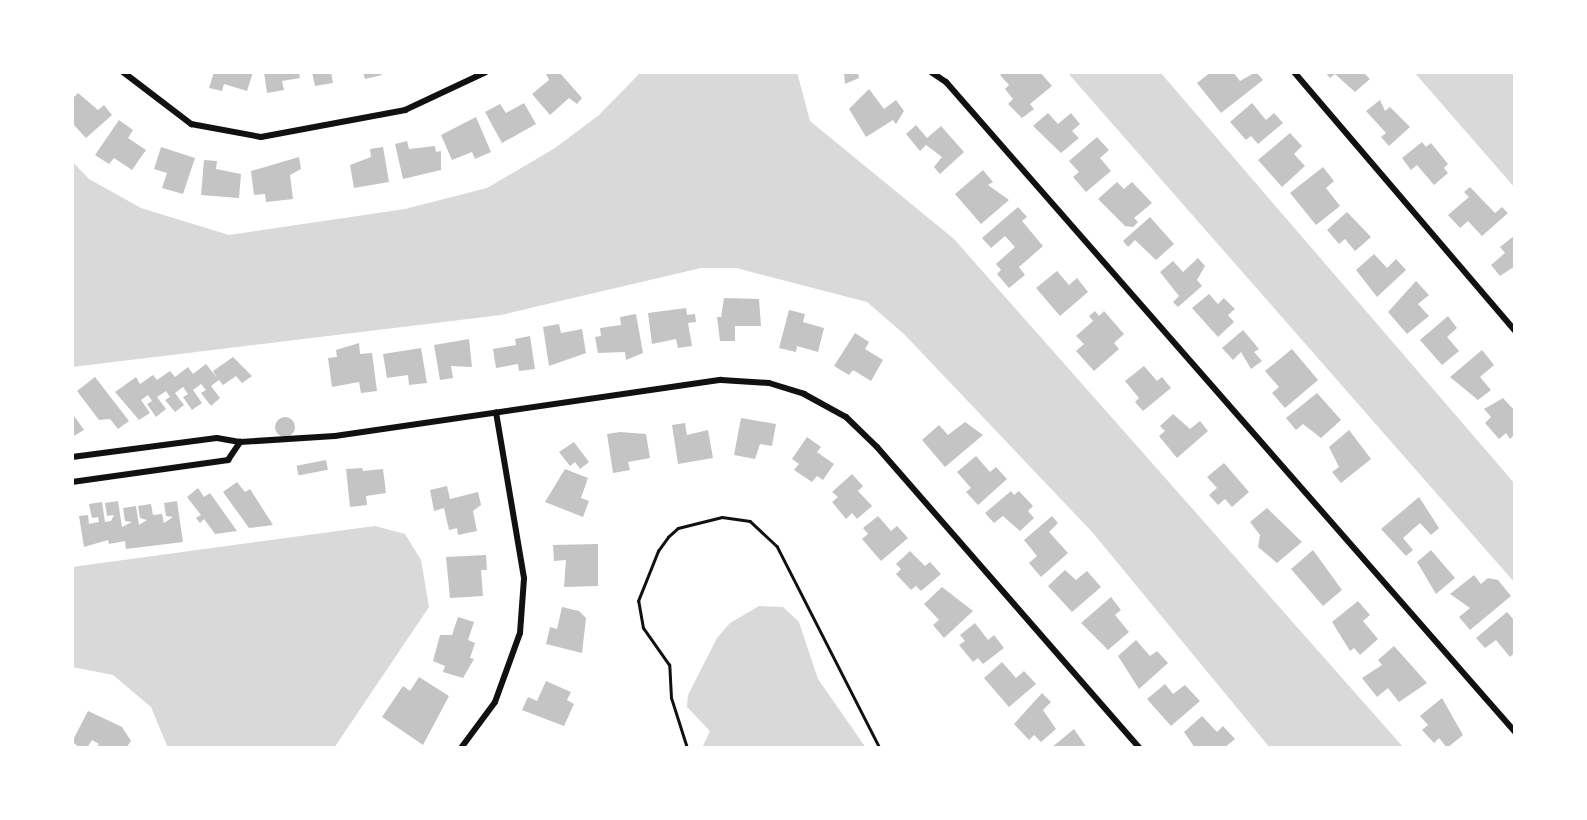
<!DOCTYPE html>
<style>
body{margin:0}
#map{position:relative;width:1587px;height:820px;overflow:hidden;background:#fff;font-family:Poppins,sans-serif}
div>[style]{position:absolute}
.water>*{inset:0;background:#d9d9d9}
.building>*{inset:0;background:#c4c4c4;transform-origin:0 0}
.round{border-radius:50%}
.path>*{height:2.5px;margin:-1.25px;padding:0 1.25px;transform-origin:1.25px;border-radius:1.25px;background:#111}
.minor>*{height:6px;margin:-3px;padding:0 3px;transform-origin:3px;border-radius:3px;background:#111}
span{translate:-50% -50%;white-space:nowrap;text-align:center;line-height:1.15;-webkit-text-stroke:5px #fff;paint-order:stroke}
.frame{position:absolute;inset:0;border:74px solid #fff;pointer-events:none}
</style>
<div id="map">
<div class="water">
<div style="clip-path:polygon(641px 72px,797px 72px,810px 121px,954px 239px,1404px 748px,1270px 748px,1093px 533px,904px 334px,867px 302px,736px 268px,701px 268px,501px 315px,72px 367px,72px 161px,89px 179px,141px 208px,229px 235px,405px 209px,487px 188px,555px 148px,599px 115px)"></div>
<div style="clip-path:polygon(1067px 72px,1160px 72px,1515px 484px,1515px 583px)"></div>
<div style="clip-path:polygon(1414px 72px,1515px 72px,1515px 188px)"></div>
<div style="clip-path:polygon(375px 526px,405px 534px,421px 560px,429px 607px,334px 748px,168px 748px,151px 707px,113px 675px,72px 667px,72px 567px)"></div>
<div style="clip-path:polygon(759px 606px,783px 607px,799px 622px,818px 679px,866px 748px,702px 748px,710px 731px,687px 707px,688px 695px,717px 638px,730px 623px)"></div>
</div>
<div class="building">
<div style="clip-path:polygon(214px 72px,253px 72px,247px 91px,224px 84px,222px 91px,209px 88px)"></div>
<div style="clip-path:polygon(264px 72px,299px 72px,300px 78px,282px 81px,284px 90px,267px 93px)"></div>
<div style="clip-path:polygon(312px 72px,331px 72px,333px 83px,315px 86px)"></div>
<div style="clip-path:polygon(363px 72px,381px 72px,382px 75px,365px 79px)"></div>
<div style="clip-path:polygon(545px 72px,559px 72px,582px 98px,577px 104px,569px 98px,550px 115px,532px 94px,549px 80px)"></div>
<div style="clip-path:polygon(844px 72px,858px 72px,859px 78px,845px 84px)"></div>
<div style="clip-path:polygon(1004px 72px,1040px 72px,1052px 86px,1030px 104px,1034px 109px,1022px 118px,1008px 104px,1013px 99px,1005px 89px,1009px 85px,1000px 75px)"></div>
<div style="clip-path:polygon(1211px 72px,1233px 72px,1240px 81px,1256px 72px,1263px 80px,1221px 113px,1197px 83px)"></div>
<div style="clip-path:polygon(1325px 72px,1363px 72px,1370px 79px,1355px 92px,1335px 74px,1330px 78px)"></div>
<div style="clip-path:polygon(869px 89px,884px 109px,896px 100px,904px 111px,896px 124px,893px 120px,866px 137px,849px 109px)"></div>
<div style="clip-path:polygon(78px 93px,98px 110px,104px 105px,112px 115px,86px 138px,72px 123px,72px 99px)"></div>
<div style="clip-path:polygon(1380px 100px,1385px 111px,1390px 107px,1410px 127px,1389px 146px,1381px 137px,1386px 133px,1366px 111px)"></div>
<div style="clip-path:polygon(524px 103px,536px 124px,502px 143px,485px 112px,500px 104px,506px 113px)"></div>
<div style="clip-path:polygon(1252px 103px,1266px 120px,1274px 113px,1283px 123px,1258px 144px,1251px 136px,1246px 140px,1230px 122px)"></div>
<div style="clip-path:polygon(1048px 113px,1058px 124px,1071px 113px,1080px 124px,1072px 131px,1079px 138px,1061px 153px,1033px 126px)"></div>
<div style="clip-path:polygon(476px 117px,491px 152px,475px 159px,472px 152px,452px 160px,441px 135px)"></div>
<div style="clip-path:polygon(119px 120px,133px 130px,128px 138px,146px 150px,132px 170px,114px 158px,109px 164px,95px 155px)"></div>
<div style="clip-path:polygon(916px 125px,927px 138px,941px 126px,964px 152px,940px 174px,934px 167px,942px 157px,926px 145px,920px 151px,906px 134px)"></div>
<div style="clip-path:polygon(1290px 133px,1302px 146px,1294px 154px,1305px 166px,1282px 187px,1258px 160px)"></div>
<div style="clip-path:polygon(1097px 137px,1109px 150px,1100px 158px,1111px 171px,1086px 192px,1073px 177px,1079px 172px,1069px 161px)"></div>
<div style="clip-path:polygon(407px 141px,409px 149px,435px 146px,436px 152px,441px 151px,441px 170px,403px 179px,395px 144px)"></div>
<div style="clip-path:polygon(1422px 142px,1426px 147px,1431px 143px,1448px 164px,1444px 168px,1448px 173px,1434px 185px,1417px 165px,1411px 170px,1402px 158px)"></div>
<div style="clip-path:polygon(161px 147px,195px 158px,183px 194px,162px 188px,167px 173px,154px 169px)"></div>
<div style="clip-path:polygon(383px 147px,389px 182px,354px 188px,350px 165px,371px 157px,370px 149px)"></div>
<div style="clip-path:polygon(299px 157px,301px 169px,290px 175px,293px 199px,266px 202px,265px 194px,254px 195px,251px 171px)"></div>
<div style="clip-path:polygon(204px 160px,217px 161px,216px 169px,241px 174px,239px 198px,201px 195px)"></div>
<div style="clip-path:polygon(1323px 167px,1334px 181px,1326px 188px,1340px 206px,1316px 225px,1290px 193px)"></div>
<div style="clip-path:polygon(983px 170px,993px 182px,988px 185px,1009px 200px,981px 224px,955px 194px)"></div>
<div style="clip-path:polygon(1117px 182px,1124px 189px,1132px 182px,1152px 203px,1134px 218px,1138px 222px,1133px 227px,1125px 226px,1098px 199px)"></div>
<div style="clip-path:polygon(1470px 187px,1495px 213px,1502px 207px,1508px 213px,1482px 236px,1468px 221px,1460px 228px,1448px 215px,1469px 197px,1464px 192px)"></div>
<div style="clip-path:polygon(1018px 207px,1027px 217px,1022px 221px,1043px 246px,1019px 267px,1025px 275px,1009px 288px,997px 274px,1001px 270px,996px 264px,1015px 247px,1005px 236px,991px 248px,982px 238px)"></div>
<div style="clip-path:polygon(1347px 212px,1371px 237px,1355px 251px,1345px 239px,1339px 244px,1327px 230px)"></div>
<div style="clip-path:polygon(1150px 217px,1174px 244px,1156px 260px,1135px 240px,1128px 247px,1123px 241px)"></div>
<div style="clip-path:polygon(1515px 235px,1515px 266px,1500px 276px,1491px 265px,1505px 253px,1500px 247px)"></div>
<div style="clip-path:polygon(1374px 254px,1387px 268px,1396px 259px,1406px 270px,1377px 297px,1356px 270px)"></div>
<div style="clip-path:polygon(1198px 258px,1205px 266px,1197px 280px,1202px 286px,1178px 307px,1173px 302px,1179px 296px,1160px 272px,1173px 261px,1183px 272px)"></div>
<div style="clip-path:polygon(1057px 271px,1069px 285px,1077px 278px,1088px 292px,1060px 316px,1036px 288px)"></div>
<div style="clip-path:polygon(1416px 281px,1429px 295px,1418px 304px,1429px 316px,1407px 334px,1388px 312px)"></div>
<div style="clip-path:polygon(1209px 294px,1218px 304px,1224px 298px,1235px 309px,1228px 315px,1234px 322px,1218px 337px,1192px 308px)"></div>
<div style="clip-path:polygon(724px 298px,759px 299px,761px 326px,735px 326px,735px 341px,720px 341px,717px 317px,721px 317px)"></div>
<div style="clip-path:polygon(686px 308px,687px 315px,695px 314px,696px 322px,688px 323px,692px 346px,678px 348px,676px 339px,652px 344px,648px 313px)"></div>
<div style="clip-path:polygon(789px 310px,805px 314px,803px 322px,824px 328px,818px 352px,797px 346px,796px 352px,779px 348px)"></div>
<div style="clip-path:polygon(1095px 311px,1099px 316px,1104px 311px,1124px 334px,1114px 343px,1119px 349px,1094px 371px,1076px 351px,1084px 344px,1076px 336px,1093px 321px,1089px 316px)"></div>
<div style="clip-path:polygon(636px 314px,643px 353px,626px 360px,625px 352px,598px 353px,595px 337px,601px 336px,600px 328px,621px 325px,620px 317px)"></div>
<div style="clip-path:polygon(1448px 316px,1457px 328px,1447px 337px,1459px 351px,1442px 365px,1420px 340px)"></div>
<div style="clip-path:polygon(559px 324px,561px 333px,582px 329px,586px 353px,549px 366px,543px 327px)"></div>
<div style="clip-path:polygon(1243px 330px,1259px 349px,1254px 352px,1262px 361px,1251px 369px,1241px 352px,1233px 360px,1222px 348px)"></div>
<div style="clip-path:polygon(855px 333px,869px 342px,865px 349px,883px 360px,871px 381px,853px 370px,849px 375px,834px 366px)"></div>
<div style="clip-path:polygon(530px 336px,535px 369px,519px 371px,518px 364px,496px 368px,493px 349px,516px 345px,515px 339px)"></div>
<div style="clip-path:polygon(469px 339px,472px 367px,451px 366px,453px 378px,440px 380px,434px 345px)"></div>
<div style="clip-path:polygon(359px 343px,360px 354px,372px 353px,377px 391px,361px 393px,359px 382px,332px 387px,328px 358px,337px 357px,336px 350px)"></div>
<div style="clip-path:polygon(421px 348px,427px 383px,409px 385px,408px 375px,387px 378px,383px 354px)"></div>
<div style="clip-path:polygon(1292px 349px,1318px 380px,1285px 408px,1272px 393px,1279px 387px,1265px 371px)"></div>
<div style="clip-path:polygon(1482px 350px,1494px 365px,1480px 377px,1491px 390px,1478px 400px,1450px 377px)"></div>
<div style="clip-path:polygon(233px 357px,252px 376px,242px 383px,236px 376px,223px 385px,219px 380px,211px 386px,220px 398px,211px 406px,201px 393px,206px 390px,201px 384px,193px 390px,202px 403px,192px 410px,183px 397px,188px 394px,183px 387px,175px 393px,184px 405px,175px 412px,165px 400px,170px 397px,166px 391px,157px 397px,166px 409px,156px 417px,147px 404px,152px 401px,148px 395px,141px 400px,150px 413px,139px 420px,115px 392px,136px 377px,140px 384px,153px 375px,157px 380px,170px 371px,175px 377px,188px 367px,193px 374px,206px 364px,217px 378px,213px 371px)"></div>
<div style="clip-path:polygon(1144px 366px,1157px 381px,1162px 377px,1171px 388px,1143px 411px,1135px 402px,1139px 398px,1125px 381px)"></div>
<div style="clip-path:polygon(95px 377px,129px 421px,118px 429px,110px 419px,99px 420px,77px 391px)"></div>
<div style="clip-path:polygon(1317px 393px,1341px 420px,1321px 438px,1303px 424px,1296px 430px,1286px 418px)"></div>
<div style="clip-path:polygon(1503px 398px,1515px 411px,1515px 434px,1510px 439px,1506px 433px,1499px 439px,1485px 423px,1491px 417px,1484px 409px)"></div>
<div style="clip-path:polygon(72px 413px,84px 430px,72px 437px)"></div>
<div style="clip-path:polygon(1173px 414px,1190px 429px,1200px 421px,1208px 431px,1177px 458px,1159px 436px,1165px 431px,1160px 426px)"></div>
<div class="round" style="left:275px;top:417px;width:20px;height:20px"></div>
<div style="clip-path:polygon(741px 418px,776px 424px,772px 446px,760px 444px,755px 459px,734px 455px)"></div>
<div style="clip-path:polygon(965px 422px,983px 435px,945px 467px,922px 440px,939px 425px,948px 435px)"></div>
<div style="clip-path:polygon(685px 423px,687px 435px,708px 430px,713px 458px,678px 464px,672px 425px)"></div>
<div style="clip-path:polygon(1349px 430px,1371px 459px,1341px 483px,1332px 472px,1339px 467px,1329px 447px)"></div>
<div style="clip-path:polygon(620px 432px,646px 434px,650px 458px,628px 462px,630px 470px,613px 473px,607px 434px)"></div>
<div style="clip-path:polygon(807px 437px,821px 447px,817px 452px,834px 464px,823px 480px,817px 476px,812px 482px,794px 470px,799px 464px,792px 459px)"></div>
<div style="clip-path:polygon(574px 442px,589px 462px,580px 469px,575px 462px,570px 466px,559px 452px)"></div>
<div style="clip-path:polygon(976px 456px,990px 472px,996px 467px,1007px 479px,978px 505px,966px 492px,971px 488px,957px 472px)"></div>
<div style="left:326px;top:460px;width:10px;height:30px;rotate:79deg"></div>
<div style="clip-path:polygon(1224px 463px,1249px 492px,1232px 507px,1225px 499px,1218px 505px,1209px 495px,1217px 488px,1207px 477px)"></div>
<div style="clip-path:polygon(362px 468px,363px 471px,383px 469px,386px 493px,366px 496px,367px 505px,350px 507px,346px 469px)"></div>
<div style="clip-path:polygon(565px 469px,588px 478px,581px 498px,589px 501px,583px 517px,545px 502px)"></div>
<div style="clip-path:polygon(852px 474px,863px 486px,858px 491px,872px 506px,857px 519px,852px 513px,846px 519px,832px 502px,838px 497px,832px 492px)"></div>
<div style="clip-path:polygon(237px 482px,245px 492px,250px 489px,273px 525px,249px 528px,223px 492px)"></div>
<div style="clip-path:polygon(447px 486px,450px 499px,478px 492px,481px 505px,473px 511px,477px 531px,458px 535px,457px 528px,449px 530px,444px 508px,434px 511px,430px 490px)"></div>
<div style="clip-path:polygon(198px 488px,204px 497px,210px 493px,237px 531px,215px 534px,204px 519px,200px 523px,196px 518px,201px 515px,187px 497px)"></div>
<div style="clip-path:polygon(1011px 491px,1014px 495px,1019px 491px,1033px 506px,1028px 511px,1034px 518px,1020px 531px,1003px 516px,994px 523px,985px 513px)"></div>
<div style="clip-path:polygon(1419px 497px,1439px 528px,1431px 535px,1420px 523px,1403px 538px,1413px 550px,1406px 556px,1381px 529px)"></div>
<div style="clip-path:polygon(118px 501px,122px 527px,132px 522px,125px 521px,123px 508px,136px 506px,139px 525px,147px 520px,140px 518px,138px 506px,151px 504px,153px 515px,162px 514px,164px 523px,173px 517px,166px 516px,164px 503px,177px 501px,183px 542px,126px 549px,125px 541px,109px 544px,108px 540px,84px 547px,79px 516px,88px 515px,89px 524px,99px 522px,98px 517px,92px 518px,89px 504px,102px 502px,105px 522px,111px 521px,114px 515px,107px 516px,105px 503px)"></div>
<div style="clip-path:polygon(1267px 508px,1302px 542px,1277px 563px,1258px 547px,1260px 535px,1250px 522px)"></div>
<div style="clip-path:polygon(878px 516px,891px 531px,897px 526px,908px 538px,881px 561px,862px 539px,868px 534px,863px 528px)"></div>
<div style="clip-path:polygon(1052px 516px,1058px 523px,1049px 532px,1068px 553px,1041px 577px,1029px 563px,1037px 556px,1024px 540px)"></div>
<div style="clip-path:polygon(598px 544px,598px 586px,564px 587px,566px 560px,554px 561px,553px 545px)"></div>
<div style="clip-path:polygon(1313px 550px,1342px 590px,1323px 606px,1291px 569px)"></div>
<div style="clip-path:polygon(1431px 550px,1455px 578px,1436px 594px,1417px 562px)"></div>
<div style="clip-path:polygon(910px 551px,925px 566px,930px 562px,941px 574px,921px 591px,916px 586px,911px 590px,896px 574px,901px 569px,896px 564px)"></div>
<div style="clip-path:polygon(486px 555px,487px 570px,481px 570px,483px 596px,450px 598px,446px 557px)"></div>
<div style="clip-path:polygon(1065px 570px,1076px 580px,1087px 571px,1101px 587px,1072px 612px,1048px 586px)"></div>
<div style="clip-path:polygon(1474px 575px,1481px 584px,1488px 578px,1498px 580px,1511px 596px,1470px 630px,1459px 617px,1470px 608px,1450px 594px)"></div>
<div style="clip-path:polygon(942px 587px,973px 611px,944px 638px,933px 625px,939px 620px,924px 604px)"></div>
<div style="clip-path:polygon(1111px 597px,1121px 610px,1115px 615px,1129px 632px,1108px 650px,1081px 623px)"></div>
<div style="clip-path:polygon(1358px 601px,1370px 615px,1363px 621px,1378px 639px,1360px 655px,1354px 648px,1350px 651px,1332px 622px)"></div>
<div style="clip-path:polygon(562px 607px,579px 611px,586px 618px,582px 653px,546px 644px,550px 627px,557px 629px)"></div>
<div style="clip-path:polygon(1507px 612px,1515px 621px,1515px 652px,1510px 657px,1496px 640px,1485px 648px,1476px 638px)"></div>
<div style="clip-path:polygon(458px 617px,474px 622px,468px 640px,475px 643px,470px 658px,474px 659px,463px 678px,443px 672px,445px 666px,433px 661px,440px 635px,452px 635px)"></div>
<div style="clip-path:polygon(975px 623px,988px 640px,994px 635px,1004px 648px,983px 664px,978px 658px,973px 662px,959px 645px,965px 641px,960px 635px)"></div>
<div style="clip-path:polygon(1136px 640px,1150px 656px,1157px 651px,1168px 663px,1139px 689px,1118px 656px)"></div>
<div style="clip-path:polygon(1394px 646px,1427px 683px,1399px 702px,1388px 688px,1377px 697px,1362px 678px,1382px 665px,1378px 660px)"></div>
<div style="clip-path:polygon(1002px 662px,1016px 678px,1024px 671px,1036px 684px,1009px 707px,984px 678px)"></div>
<div style="clip-path:polygon(419px 677px,449px 696px,423px 745px,382px 717px,403px 686px,410px 691px)"></div>
<div style="clip-path:polygon(546px 681px,571px 692px,567px 700px,574px 704px,564px 726px,522px 710px,528px 697px,537px 701px)"></div>
<div style="clip-path:polygon(1165px 684px,1173px 694px,1185px 685px,1200px 701px,1171px 726px,1147px 699px)"></div>
<div style="clip-path:polygon(1042px 693px,1051px 702px,1043px 710px,1056px 729px,1041px 742px,1034px 735px,1029px 740px,1014px 724px)"></div>
<div style="clip-path:polygon(1442px 698px,1463px 735px,1447px 748px,1439px 738px,1434px 743px,1422px 730px,1428px 725px,1420px 716px)"></div>
<div style="clip-path:polygon(88px 711px,122px 727px,131px 741px,126px 748px,96px 748px,99px 744px,92px 740px,87px 748px,81px 748px,72px 742px)"></div>
<div style="clip-path:polygon(1202px 716px,1217px 732px,1223px 726px,1235px 739px,1224px 748px,1195px 748px,1184px 732px)"></div>
<div style="clip-path:polygon(1074px 729px,1087px 748px,1051px 748px)"></div>
</div>
<div class="path">
<div style="left:687px;top:748px;width:52px;rotate:-107.7deg"></div>
<div style="left:671px;top:698px;width:33px;rotate:-93deg"></div>
<div style="left:669px;top:665px;width:45px;rotate:-125.1deg"></div>
<div style="left:643px;top:628px;width:27px;rotate:-100deg"></div>
<div style="left:638px;top:601px;width:54px;rotate:-68.2deg"></div>
<div style="left:658px;top:551px;width:17px;rotate:-54deg"></div>
<div style="left:668px;top:537px;width:13px;rotate:-42deg"></div>
<div style="left:678px;top:528px;width:45px;rotate:-14deg"></div>
<div style="left:722px;top:517px;width:28px;rotate:8deg"></div>
<div style="left:750px;top:521px;width:37px;rotate:43deg"></div>
<div style="left:777px;top:546px;width:227px;rotate:63deg"></div>
</div>
<div class="minor">
<div style="left:123px;top:72px;width:86px;rotate:37.4deg"></div>
<div style="left:191px;top:124px;width:71px;rotate:10.5deg"></div>
<div style="left:261px;top:137px;width:147px;rotate:-10.6deg"></div>
<div style="left:405px;top:110px;width:89px;rotate:-25.1deg"></div>
<div style="left:931px;top:72px;width:18px;rotate:34deg"></div>
<div style="left:946px;top:82px;width:864px;rotate:48.8deg"></div>
<div style="left:1294px;top:72px;width:340px;rotate:49.5deg"></div>
<div style="left:72px;top:457px;width:146px;rotate:-7.5deg"></div>
<div style="left:217px;top:438px;width:23px;rotate:10deg"></div>
<div style="left:240px;top:442px;width:95px;rotate:-3.6deg"></div>
<div style="left:335px;top:436px;width:390px;rotate:-8.3deg"></div>
<div style="left:721px;top:380px;width:48px;rotate:3.6deg"></div>
<div style="left:769px;top:383px;width:37px;rotate:17deg"></div>
<div style="left:804px;top:394px;width:48px;rotate:28.7deg"></div>
<div style="left:846px;top:417px;width:43px;rotate:44.1deg"></div>
<div style="left:877px;top:447px;width:400px;rotate:48.9deg"></div>
<div style="left:72px;top:482px;width:158px;rotate:-8deg"></div>
<div style="left:228px;top:460px;width:22px;rotate:-56deg"></div>
<div style="left:461px;top:748px;width:57px;rotate:-53.5deg"></div>
<div style="left:495px;top:702px;width:73px;rotate:-70.1deg"></div>
<div style="left:520px;top:633px;width:55px;rotate:-85.8deg"></div>
<div style="left:524px;top:578px;width:168px;rotate:-99.6deg"></div>
</div>
<div class="frame"></div>
</div>
